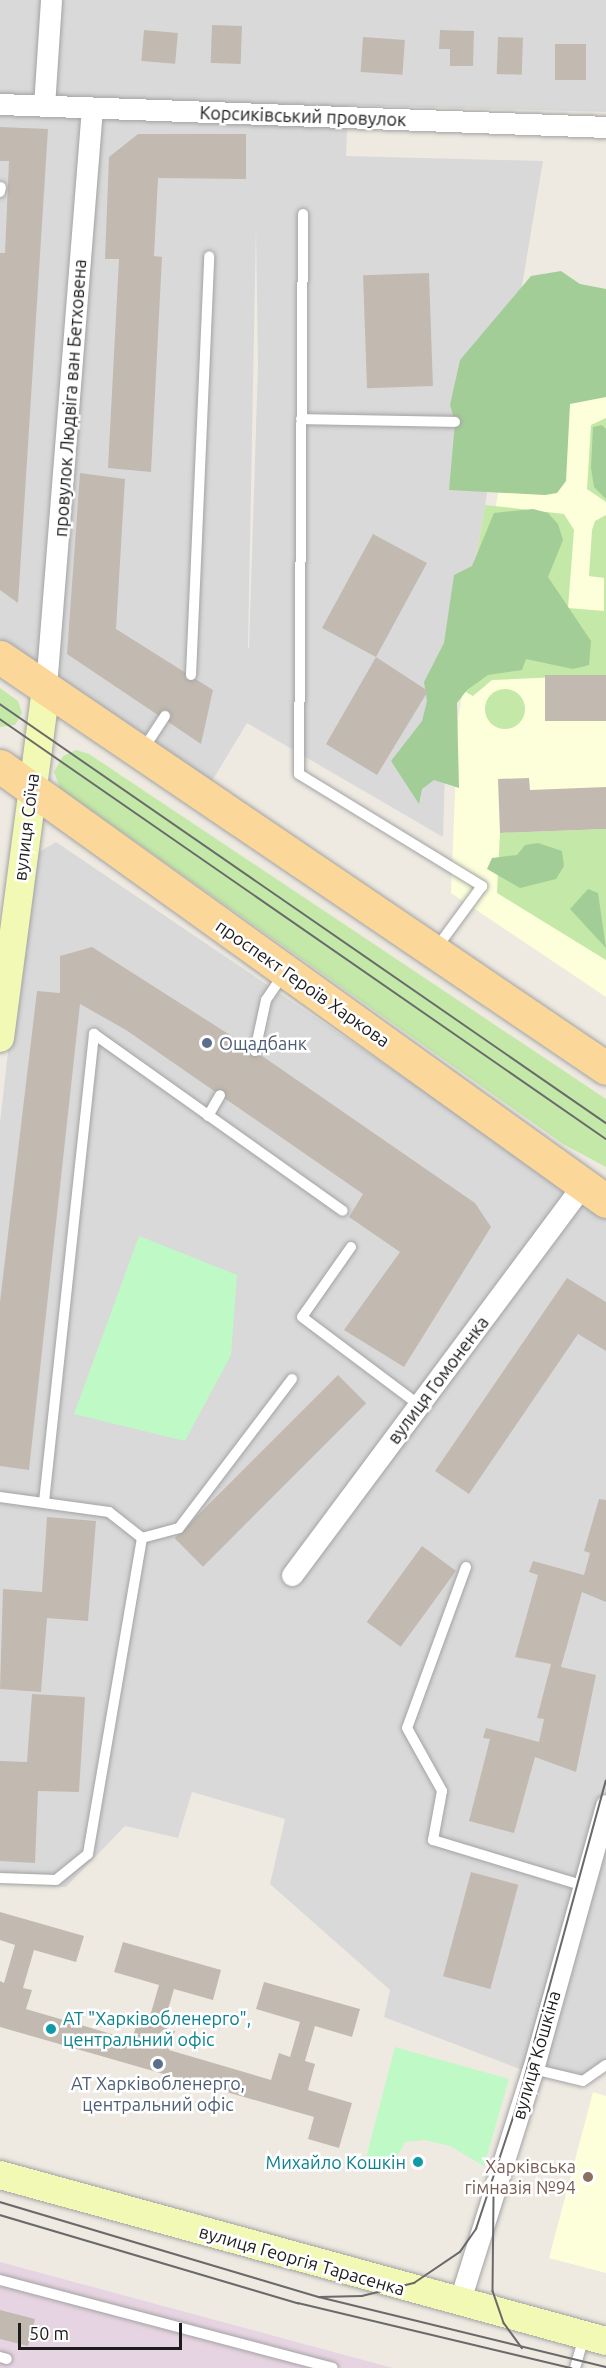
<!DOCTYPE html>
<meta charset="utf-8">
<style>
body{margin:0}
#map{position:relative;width:606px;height:2368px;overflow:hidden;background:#eeeae2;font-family:Ubuntu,sans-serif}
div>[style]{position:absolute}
.residential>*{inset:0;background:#dad9d9}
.industrial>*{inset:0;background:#e7d4e2}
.education>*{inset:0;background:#fcffda}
.grass>*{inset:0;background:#c3e8a7}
.round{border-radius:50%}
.forest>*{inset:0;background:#a3cd97}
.park>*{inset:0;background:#bef9c6}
.building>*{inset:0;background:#c2bab1;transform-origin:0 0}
.roads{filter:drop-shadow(0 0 2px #a3a3a3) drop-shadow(0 0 2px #a3a3a3)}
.lane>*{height:10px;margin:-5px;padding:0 5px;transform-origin:5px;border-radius:5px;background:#fff}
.street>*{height:21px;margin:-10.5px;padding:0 10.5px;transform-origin:10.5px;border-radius:10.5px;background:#fff}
.secondary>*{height:28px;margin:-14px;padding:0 14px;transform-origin:14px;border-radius:14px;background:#f1f9b5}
.primary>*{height:33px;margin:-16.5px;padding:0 16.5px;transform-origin:16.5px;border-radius:16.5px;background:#fbd79a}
.tram>*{height:1.5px;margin:-0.75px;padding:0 0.75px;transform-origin:0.75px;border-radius:0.75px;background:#6a6a6a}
.dots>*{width:16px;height:16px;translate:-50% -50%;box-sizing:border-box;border:3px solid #fff;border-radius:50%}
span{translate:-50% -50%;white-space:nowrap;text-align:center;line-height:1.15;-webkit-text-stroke:5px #fff;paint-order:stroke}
.street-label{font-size:18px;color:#1c1c1c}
.service-label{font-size:18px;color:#4e5e75}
.left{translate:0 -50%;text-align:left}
.culture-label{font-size:18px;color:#0d838f}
.right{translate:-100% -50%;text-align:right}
.education-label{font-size:18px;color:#785e54}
.scale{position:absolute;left:18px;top:2323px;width:164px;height:27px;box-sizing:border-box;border:3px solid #1c1c1c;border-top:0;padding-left:8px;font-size:18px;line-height:21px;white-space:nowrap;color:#1c1c1c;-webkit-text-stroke:4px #fff;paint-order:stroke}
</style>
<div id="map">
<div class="residential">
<div style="clip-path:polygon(evenodd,0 0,606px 0,606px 112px,348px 105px,346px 156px,543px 161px,446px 736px,443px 837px,247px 723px,212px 781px,0 639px,0 0,256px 228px,258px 365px,249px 648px,248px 648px,256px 228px)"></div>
<div style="clip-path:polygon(56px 842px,606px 1214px,606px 2071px,582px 2086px,517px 2068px,384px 2017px,390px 1990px,270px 1884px,285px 1819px,192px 1792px,178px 1838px,125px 1826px,66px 1887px,0 1883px,0 1123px,30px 857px)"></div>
</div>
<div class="industrial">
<div style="clip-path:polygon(0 2262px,393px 2368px,0 2368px)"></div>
</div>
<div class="education">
<div style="clip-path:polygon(524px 347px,606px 351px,606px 997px,451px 893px,458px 719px)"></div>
<div style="clip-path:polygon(593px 2092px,606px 2096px,606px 2273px,549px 2258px)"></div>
</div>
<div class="grass">
<div style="clip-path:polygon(606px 418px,606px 502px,587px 489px,591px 425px)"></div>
<div style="clip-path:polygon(485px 505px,564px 514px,574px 530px,568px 608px,604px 611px,604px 578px,589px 576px,592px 530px,595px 521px,606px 515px,606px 675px,492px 680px,473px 696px,455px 686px)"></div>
<div style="clip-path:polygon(0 688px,18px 701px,22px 713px,15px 725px,0 727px)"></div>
<div class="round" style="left:485px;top:689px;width:40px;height:40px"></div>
<div style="clip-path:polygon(76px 750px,89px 754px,606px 1099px,606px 1167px,563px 1144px,60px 788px,54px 772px,63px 756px)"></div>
<div style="clip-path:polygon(606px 829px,606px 960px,497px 893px,500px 833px)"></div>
</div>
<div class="forest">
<div style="clip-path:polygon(561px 271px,580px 284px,606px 289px,606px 397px,570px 404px,566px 481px,557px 493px,545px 495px,449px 490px,455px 422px,450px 405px,460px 360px,531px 276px)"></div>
<div style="clip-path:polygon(602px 425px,606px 429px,606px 499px,594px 487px,591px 468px,593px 427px)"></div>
<div style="clip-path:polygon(533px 509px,548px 513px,558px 524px,563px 540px,548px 577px,591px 641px,589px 665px,573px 669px,526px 659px,522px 670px,488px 675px,467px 690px,457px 703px,459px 788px,434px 780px,422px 789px,419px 804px,391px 761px,422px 721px,427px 701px,424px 682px,444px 643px,454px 575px,472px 566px,494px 513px)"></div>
<div style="clip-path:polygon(538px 843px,562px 851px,564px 866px,556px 879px,520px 888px,487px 869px,492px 858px,517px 855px,525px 845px)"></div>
<div style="clip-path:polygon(588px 889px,598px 893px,606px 948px,570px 909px)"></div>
</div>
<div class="park">
<div style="clip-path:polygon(139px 1236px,237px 1275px,231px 1355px,185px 1441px,74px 1414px)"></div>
<div style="clip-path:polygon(395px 2047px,509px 2079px,484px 2166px,450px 2146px,424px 2140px,405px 2142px,394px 2162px,366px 2158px)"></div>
</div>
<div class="building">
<div style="left:212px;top:25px;width:30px;height:38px;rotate:2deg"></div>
<div style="left:144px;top:30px;width:34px;height:31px;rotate:5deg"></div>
<div style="clip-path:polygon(440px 30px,474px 31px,473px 66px,450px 66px,450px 49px,439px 49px)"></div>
<div style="left:363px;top:37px;width:42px;height:35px;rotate:4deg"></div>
<div style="left:498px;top:37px;width:25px;height:37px;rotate:2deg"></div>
<div style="left:555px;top:44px;width:31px;height:36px"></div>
<div style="clip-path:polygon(0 127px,48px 129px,18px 603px,0 590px,0 253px,5px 253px,9px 161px,0 161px)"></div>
<div style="clip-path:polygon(138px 134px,246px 134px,246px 179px,158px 178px,154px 256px,162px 257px,151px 472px,108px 468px,119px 259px,105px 259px,109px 157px)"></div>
<div style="left:429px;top:273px;width:113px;height:66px;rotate:88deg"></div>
<div style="clip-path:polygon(80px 473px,125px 479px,116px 629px,213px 690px,201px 744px,67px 654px)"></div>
<div style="clip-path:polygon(373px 534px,427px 563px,376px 657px,428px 691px,377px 775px,326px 744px,376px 657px,322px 628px)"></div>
<div style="left:606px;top:675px;width:46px;height:61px;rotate:90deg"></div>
<div style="clip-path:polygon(529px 778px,530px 790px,606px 787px,606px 829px,500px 833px,498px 779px)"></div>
<div style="clip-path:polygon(92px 947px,255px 1051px,475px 1203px,491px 1227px,404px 1367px,344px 1330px,400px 1252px,349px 1217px,363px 1194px,126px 1030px,80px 1004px,29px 1470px,0 1466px,0 1302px,37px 991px,60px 993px,60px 956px)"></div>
<div style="clip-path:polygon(567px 1278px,606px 1302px,606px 1351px,578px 1334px,469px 1494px,435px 1471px)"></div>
<div style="left:338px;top:1375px;width:40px;height:231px;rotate:45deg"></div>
<div style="clip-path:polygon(599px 1499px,606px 1500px,606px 1602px,582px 1592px,561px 1667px,596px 1675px,576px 1772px,535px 1757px,514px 1833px,469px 1821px,490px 1739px,483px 1738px,486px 1728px,539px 1742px,544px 1719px,537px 1718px,551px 1664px,515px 1657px,538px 1575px,529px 1572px,533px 1561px,584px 1575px,590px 1553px,584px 1551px)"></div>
<div style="clip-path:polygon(47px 1517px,96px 1521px,88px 1621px,47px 1618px,41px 1692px,0 1689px,3px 1589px,42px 1592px)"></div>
<div style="left:422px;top:1546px;width:42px;height:94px;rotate:36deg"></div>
<div style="clip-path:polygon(32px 1694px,85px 1697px,79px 1792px,38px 1791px,35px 1863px,0 1861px,0 1761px,27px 1762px)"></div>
<div style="left:471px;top:1872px;width:49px;height:108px;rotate:15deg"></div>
<div style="clip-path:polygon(0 1912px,84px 1936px,76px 1962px,34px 1950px,23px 1988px,32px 1990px,26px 2009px,132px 2040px,138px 2020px,148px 2023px,159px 1985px,114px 1972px,123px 1942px,221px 1970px,213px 2000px,174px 1989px,163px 2027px,175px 2031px,169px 2050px,271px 2080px,279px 2053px,290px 2057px,300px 2022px,256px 2009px,264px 1982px,360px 2009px,352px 2037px,315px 2026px,305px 2061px,315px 2064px,308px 2090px,352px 2103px,339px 2148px,308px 2139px,314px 2117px,0 2027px,0 1981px,4px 1983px,15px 1945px,0 1940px)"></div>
<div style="clip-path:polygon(0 2310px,35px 2319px,28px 2346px,0 2339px)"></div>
</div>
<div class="roads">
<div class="lane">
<div style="left:0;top:192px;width:5px;rotate:-79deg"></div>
<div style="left:303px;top:214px;width:560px;rotate:90.41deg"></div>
<div style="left:299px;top:774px;width:215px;rotate:31.5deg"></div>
<div style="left:482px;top:886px;width:79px;rotate:126.3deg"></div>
<div style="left:301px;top:419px;width:154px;rotate:1.1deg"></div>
<div style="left:191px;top:675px;width:419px;rotate:-87.5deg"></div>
<div style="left:142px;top:751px;width:42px;rotate:-56.7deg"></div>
<div style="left:255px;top:1051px;width:52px;rotate:-77.8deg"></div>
<div style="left:266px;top:1000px;width:32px;rotate:-56deg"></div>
<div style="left:208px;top:1116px;width:24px;rotate:-60deg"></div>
<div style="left:351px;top:1247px;width:85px;rotate:125deg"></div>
<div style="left:302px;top:1317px;width:146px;rotate:36.9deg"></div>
<div style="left:0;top:1497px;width:110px;rotate:7.8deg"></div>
<div style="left:109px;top:1512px;width:42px;rotate:38.2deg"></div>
<div style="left:142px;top:1538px;width:38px;rotate:-15deg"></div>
<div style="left:179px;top:1528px;width:187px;rotate:-52.8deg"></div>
<div style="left:44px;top:1502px;width:471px;rotate:-83.9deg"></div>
<div style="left:94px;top:1034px;width:305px;rotate:35.4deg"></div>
<div style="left:466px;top:1567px;width:171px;rotate:110.1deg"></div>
<div style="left:407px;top:1728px;width:72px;rotate:60.9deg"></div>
<div style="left:442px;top:1791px;width:50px;rotate:100.4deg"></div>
<div style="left:433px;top:1840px;width:158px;rotate:16.9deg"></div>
<div style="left:0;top:1878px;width:56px;rotate:2deg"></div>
<div style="left:56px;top:1880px;width:41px;rotate:-39.1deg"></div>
<div style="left:88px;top:1854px;width:321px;rotate:-80.3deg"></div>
<div style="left:533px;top:2069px;width:51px;rotate:13.5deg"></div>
<div style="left:583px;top:2081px;width:28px;rotate:-35deg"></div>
<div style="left:0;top:2280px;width:344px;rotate:14.8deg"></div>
<div style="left:0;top:2357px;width:7px;rotate:16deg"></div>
<div style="left:575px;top:2368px;width:33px;rotate:-74deg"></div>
</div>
<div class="street">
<div style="left:0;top:104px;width:606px;rotate:2.17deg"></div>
<div style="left:44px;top:106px;width:106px;rotate:-86.2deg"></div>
<div style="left:46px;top:687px;width:581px;rotate:-85.46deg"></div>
<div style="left:292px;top:1575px;width:487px;rotate:-53.3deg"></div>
<div style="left:459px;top:2303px;width:245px;rotate:-72.5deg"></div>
<div style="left:533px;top:2069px;width:274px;rotate:-74.5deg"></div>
</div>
<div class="secondary">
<div style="left:0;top:1038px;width:354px;rotate:-82.5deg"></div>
<div style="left:0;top:2175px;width:628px;rotate:15.32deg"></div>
</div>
<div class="primary">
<div style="left:0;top:657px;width:732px;rotate:34.15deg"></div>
<div style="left:0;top:766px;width:746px;rotate:35.67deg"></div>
</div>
</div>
<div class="tram">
<div style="left:0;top:704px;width:737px;rotate:34.66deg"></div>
<div style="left:0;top:719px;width:737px;rotate:34.72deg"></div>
<div style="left:494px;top:2197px;width:94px;rotate:90.6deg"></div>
<div style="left:493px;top:2291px;width:34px;rotate:71deg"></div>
<div style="left:504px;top:2323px;width:31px;rotate:54deg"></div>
<div style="left:0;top:2202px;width:333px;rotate:16.6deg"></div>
<div style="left:319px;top:2297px;width:295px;rotate:13.7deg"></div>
<div style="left:0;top:2215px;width:311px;rotate:16.5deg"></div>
<div style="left:298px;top:2303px;width:281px;rotate:13.4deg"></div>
<div style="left:319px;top:2297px;width:43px;rotate:-1.3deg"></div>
<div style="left:362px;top:2296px;width:54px;rotate:-14deg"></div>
<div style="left:414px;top:2283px;width:55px;rotate:-34deg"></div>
<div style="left:460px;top:2252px;width:28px;rotate:-55deg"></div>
<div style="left:476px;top:2229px;width:126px;rotate:-71.6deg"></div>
<div style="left:516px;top:2109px;width:340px;rotate:-74.7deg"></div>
</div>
<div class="dots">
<div style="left:207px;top:1043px;background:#5c6f8a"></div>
<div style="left:51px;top:2029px;background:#0f9aa8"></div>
<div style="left:158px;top:2064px;background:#5c6f8a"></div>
<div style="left:418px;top:2162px;background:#0f9aa8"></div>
<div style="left:588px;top:2177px;background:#8d6e63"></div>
</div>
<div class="street-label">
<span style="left:303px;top:116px;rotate:2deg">Корсиківський провулок</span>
<span style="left:70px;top:398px;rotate:-86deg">провулок Людвіга ван Бетховена</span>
<span style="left:26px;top:827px;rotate:-83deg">вулиця Соїча</span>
<span style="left:303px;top:983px;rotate:35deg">проспект Героїв Харкова</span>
<span style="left:438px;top:1380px;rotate:-53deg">вулиця Гомоненка</span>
<span style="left:536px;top:2055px;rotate:-74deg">вулиця Кошкіна</span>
<span style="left:302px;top:2260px;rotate:16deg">вулиця Георгія Тарасенка</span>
</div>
<div class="service-label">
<span class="left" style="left:219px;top:1043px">Ощадбанк</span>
<span style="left:158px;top:2094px">АТ Харківобленерго,<br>центральний офіс</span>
</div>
<div class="culture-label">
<span class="left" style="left:63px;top:2029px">АТ "Харківобленерго",<br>центральний офіс</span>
<span class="right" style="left:406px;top:2162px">Михайло Кошкін</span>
</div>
<div class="education-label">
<span class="right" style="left:576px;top:2177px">Харківська<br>гімназія №94</span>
</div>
<div class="scale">50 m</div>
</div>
